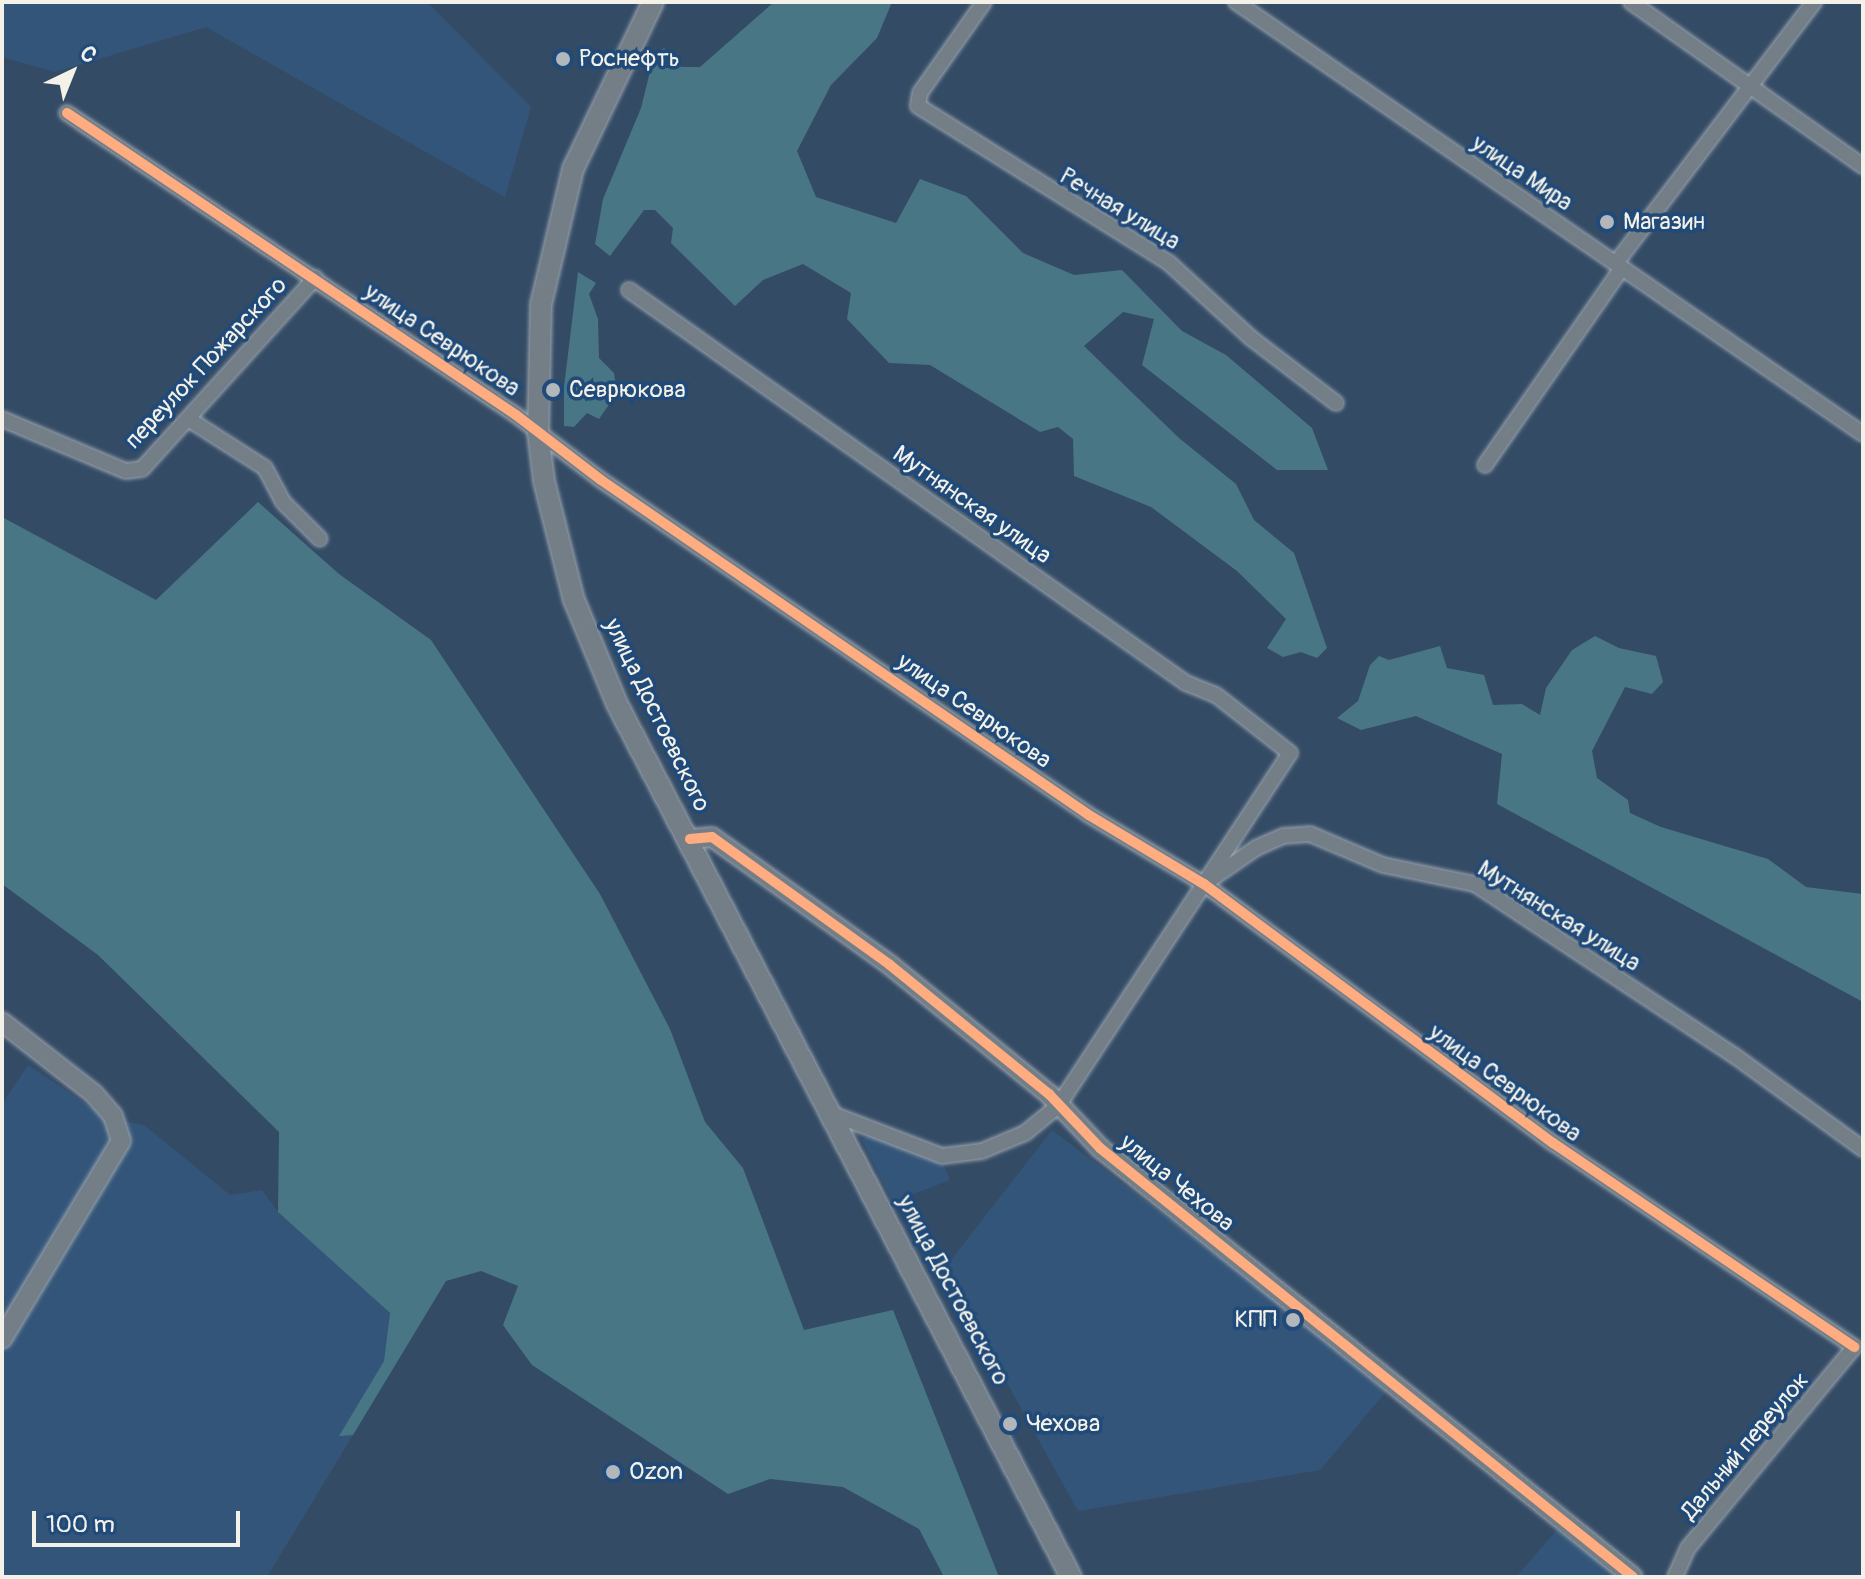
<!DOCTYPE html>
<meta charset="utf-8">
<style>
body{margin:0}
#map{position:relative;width:1865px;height:1579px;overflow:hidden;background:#344b65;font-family:Pangolin,sans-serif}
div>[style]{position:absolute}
.built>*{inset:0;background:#335579}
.green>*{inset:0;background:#487685}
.roads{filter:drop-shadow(0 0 2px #9ba5af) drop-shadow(0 0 2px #9ba5af)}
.minor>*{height:14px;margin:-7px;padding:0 7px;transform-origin:7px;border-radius:7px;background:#737e87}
.tertiary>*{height:18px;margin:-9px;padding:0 9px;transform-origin:9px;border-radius:9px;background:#737e87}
.secondary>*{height:20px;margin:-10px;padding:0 10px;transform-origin:10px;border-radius:10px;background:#737e87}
.cycleway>*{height:10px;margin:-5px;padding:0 5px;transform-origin:5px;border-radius:5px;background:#ffac80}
.dots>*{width:22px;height:22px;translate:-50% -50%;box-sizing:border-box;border:4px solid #1f4a7a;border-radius:50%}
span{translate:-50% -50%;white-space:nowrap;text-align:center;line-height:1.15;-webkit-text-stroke:7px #1f4a7a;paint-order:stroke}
.poi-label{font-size:24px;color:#f4f1e8}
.left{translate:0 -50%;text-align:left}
.right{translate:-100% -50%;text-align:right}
.street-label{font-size:24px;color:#f4f1e8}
.frame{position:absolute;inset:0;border:4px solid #f4f1e8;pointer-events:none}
.north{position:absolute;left:32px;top:32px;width:80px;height:80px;-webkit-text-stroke:6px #1f4a7a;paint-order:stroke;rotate:43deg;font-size:22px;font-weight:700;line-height:32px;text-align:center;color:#f4f1e8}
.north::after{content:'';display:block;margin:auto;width:28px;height:36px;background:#f4f1e8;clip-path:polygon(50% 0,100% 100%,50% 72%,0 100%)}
.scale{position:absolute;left:32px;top:1511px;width:208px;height:36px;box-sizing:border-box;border:4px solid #f4f1e8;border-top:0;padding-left:10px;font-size:24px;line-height:28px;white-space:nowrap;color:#f4f1e8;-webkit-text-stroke:6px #1f4a7a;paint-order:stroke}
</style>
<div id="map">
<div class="built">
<div style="clip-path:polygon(2px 2px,427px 2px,531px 107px,505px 197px,206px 27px,55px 72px,2px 57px)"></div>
<div style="clip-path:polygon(28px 1065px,107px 1118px,144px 1125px,230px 1195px,262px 1190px,278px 1212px,390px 1313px,384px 1361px,340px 1435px,353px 1435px,267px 1577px,2px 1577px,2px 1104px)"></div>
<div style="clip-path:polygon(1052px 1130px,1293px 1313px,1386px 1392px,1320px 1470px,1078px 1511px,944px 1269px)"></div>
<div style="clip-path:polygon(870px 1134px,943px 1164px,950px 1180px,893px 1202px,862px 1140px)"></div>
<div style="clip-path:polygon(1557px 1530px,1568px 1537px,1619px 1577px,1516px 1577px)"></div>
</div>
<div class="green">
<div style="clip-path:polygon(774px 2px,892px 2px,877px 38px,831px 85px,797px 151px,816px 197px,896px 223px,920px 179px,966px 196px,1023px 253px,1074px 275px,1122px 270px,1182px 331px,1226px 355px,1312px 428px,1328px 470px,1277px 470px,1142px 365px,1154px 319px,1123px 312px,1084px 346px,1179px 438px,1236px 484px,1254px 520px,1294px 553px,1327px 648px,1317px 658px,1301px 652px,1283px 657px,1267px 648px,1286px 619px,1237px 571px,1151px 507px,1074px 476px,1073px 439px,1058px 427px,1040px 432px,930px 365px,889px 363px,847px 319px,851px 293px,803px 264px,763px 280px,735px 306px,671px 243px,673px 228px,655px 210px,644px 210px,610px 256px,595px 244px,603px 199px,641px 108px,654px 55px,664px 48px,681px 67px,700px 67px)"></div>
<div style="clip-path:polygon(578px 272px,596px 283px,589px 294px,598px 319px,599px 358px,614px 373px,617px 393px,599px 419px,587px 413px,574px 427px,564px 426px,564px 387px)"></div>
<div style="clip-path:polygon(258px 502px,339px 574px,431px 640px,600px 894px,670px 1029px,705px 1122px,743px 1168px,804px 1330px,893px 1310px,999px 1577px,944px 1577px,919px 1529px,843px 1487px,770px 1479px,728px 1494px,532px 1365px,503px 1325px,518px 1286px,481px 1271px,446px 1281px,353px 1435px,339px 1436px,384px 1361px,390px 1313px,278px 1212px,279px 1132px,98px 955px,2px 884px,2px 517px,156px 600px)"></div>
<div style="clip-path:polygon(1595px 636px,1619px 648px,1656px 656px,1663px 682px,1652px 694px,1625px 687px,1592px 751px,1597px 778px,1628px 800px,1630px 813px,1661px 827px,1768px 859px,1806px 887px,1863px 894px,1863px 1002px,1497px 804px,1502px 754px,1416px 716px,1361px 730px,1337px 718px,1358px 701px,1370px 665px,1379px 656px,1389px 660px,1440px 646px,1447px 668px,1484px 675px,1493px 705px,1522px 704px,1540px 715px,1546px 688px,1572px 650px)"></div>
</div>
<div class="roads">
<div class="minor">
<div style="left:984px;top:2px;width:111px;rotate:125.1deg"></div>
<div style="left:920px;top:93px;width:13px;rotate:99deg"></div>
<div style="left:918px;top:106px;width:296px;rotate:32deg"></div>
<div style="left:1169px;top:263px;width:111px;rotate:42.4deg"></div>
<div style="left:1251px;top:338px;width:107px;rotate:37.4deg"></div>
<div style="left:1236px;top:2px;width:761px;rotate:34.57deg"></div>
<div style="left:1631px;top:2px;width:284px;rotate:35.3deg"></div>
<div style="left:67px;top:113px;width:541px;rotate:33.93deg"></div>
<div style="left:516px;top:415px;width:107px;rotate:37.4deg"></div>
<div style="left:601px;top:480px;width:592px;rotate:34.47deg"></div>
<div style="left:1089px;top:815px;width:134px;rotate:31deg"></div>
<div style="left:1204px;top:884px;width:435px;rotate:36.6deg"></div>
<div style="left:1553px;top:1143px;width:364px;rotate:34.1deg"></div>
<div style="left:1616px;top:263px;width:328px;rotate:-52.8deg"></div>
<div style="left:629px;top:290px;width:682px;rotate:35.21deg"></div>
<div style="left:1186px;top:683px;width:32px;rotate:22deg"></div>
<div style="left:1216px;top:695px;width:94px;rotate:38.1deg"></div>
<div style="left:1290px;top:753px;width:422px;rotate:123.3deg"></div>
<div style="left:1058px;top:1106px;width:43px;rotate:140.7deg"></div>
<div style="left:1025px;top:1133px;width:47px;rotate:157.3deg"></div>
<div style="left:982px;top:1151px;width:40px;rotate:172.9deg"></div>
<div style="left:942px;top:1156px;width:120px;rotate:-159deg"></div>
<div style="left:2px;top:419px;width:134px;rotate:22.8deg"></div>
<div style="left:126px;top:471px;width:16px;rotate:-7deg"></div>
<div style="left:142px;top:469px;width:258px;rotate:-47.8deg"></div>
<div style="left:190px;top:420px;width:89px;rotate:32.6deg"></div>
<div style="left:265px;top:468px;width:38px;rotate:62deg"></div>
<div style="left:283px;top:502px;width:52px;rotate:45deg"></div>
<div style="left:1485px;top:465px;width:240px;rotate:-55.2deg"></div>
<div style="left:1204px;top:884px;width:63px;rotate:-34.7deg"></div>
<div style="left:1256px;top:848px;width:30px;rotate:-24deg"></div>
<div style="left:1283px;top:836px;width:27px;rotate:-4deg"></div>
<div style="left:1310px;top:834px;width:79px;rotate:23deg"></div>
<div style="left:1383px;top:865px;width:94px;rotate:11.7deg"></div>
<div style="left:1475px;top:884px;width:312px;rotate:33.5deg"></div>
<div style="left:1735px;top:1056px;width:158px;rotate:36deg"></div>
<div style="left:1675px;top:1577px;width:32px;rotate:-66deg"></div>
<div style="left:1688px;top:1548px;width:261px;rotate:-50.4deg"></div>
</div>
<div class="tertiary">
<div style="left:690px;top:839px;width:22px;rotate:-5deg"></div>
<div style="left:712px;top:837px;width:219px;rotate:35.7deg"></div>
<div style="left:890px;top:965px;width:205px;rotate:39.1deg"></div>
<div style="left:1049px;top:1094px;width:74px;rotate:46.6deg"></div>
<div style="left:1100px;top:1148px;width:684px;rotate:38.83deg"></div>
<div style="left:2px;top:1022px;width:117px;rotate:38deg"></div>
<div style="left:94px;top:1094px;width:29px;rotate:49deg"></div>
<div style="left:113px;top:1116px;width:26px;rotate:72deg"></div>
<div style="left:121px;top:1141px;width:231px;rotate:121deg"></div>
</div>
<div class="secondary">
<div style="left:653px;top:2px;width:185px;rotate:115.6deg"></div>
<div style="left:573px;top:169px;width:139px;rotate:103.3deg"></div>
<div style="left:541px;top:304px;width:128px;rotate:91.3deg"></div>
<div style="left:538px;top:432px;width:49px;rotate:83deg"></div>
<div style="left:544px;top:481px;width:123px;rotate:75.9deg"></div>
<div style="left:574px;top:600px;width:113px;rotate:67.5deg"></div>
<div style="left:617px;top:704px;width:984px;rotate:62.52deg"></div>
</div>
</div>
<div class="cycleway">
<div style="left:67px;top:113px;width:541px;rotate:33.93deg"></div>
<div style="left:516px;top:415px;width:107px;rotate:37.4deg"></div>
<div style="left:601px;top:480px;width:592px;rotate:34.47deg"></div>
<div style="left:1089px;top:815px;width:134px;rotate:31deg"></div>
<div style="left:1204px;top:884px;width:435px;rotate:36.6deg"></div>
<div style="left:1553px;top:1143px;width:364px;rotate:34.1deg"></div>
<div style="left:690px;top:839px;width:22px;rotate:-5deg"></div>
<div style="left:712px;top:837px;width:219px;rotate:35.7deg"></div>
<div style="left:890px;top:965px;width:205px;rotate:39.1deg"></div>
<div style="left:1049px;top:1094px;width:74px;rotate:46.6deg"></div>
<div style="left:1100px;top:1148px;width:684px;rotate:38.83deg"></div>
</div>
<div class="dots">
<div style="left:563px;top:59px;background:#b1b7ba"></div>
<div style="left:1607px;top:222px;background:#b1b7ba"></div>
<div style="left:553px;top:390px;background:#b1b7ba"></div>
<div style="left:1293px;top:1320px;background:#b1b7ba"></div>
<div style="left:1010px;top:1424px;background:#b1b7ba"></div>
<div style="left:613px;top:1472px;background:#b1b7ba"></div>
</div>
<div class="poi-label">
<span class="left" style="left:579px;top:59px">Роснефть</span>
<span class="left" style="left:1623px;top:222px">Магазин</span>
<span class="left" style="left:569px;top:390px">Севрюкова</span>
<span class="right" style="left:1277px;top:1320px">КПП</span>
<span class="left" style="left:1026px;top:1424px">Чехова</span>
<span class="left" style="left:629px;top:1472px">Ozon</span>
</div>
<div class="street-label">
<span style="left:1522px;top:173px;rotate:34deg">улица Мира</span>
<span style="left:1120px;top:209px;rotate:31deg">Речная улица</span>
<span style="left:442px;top:340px;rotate:34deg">улица Севрюкова</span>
<span style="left:206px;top:363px;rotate:-47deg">переулок Пожарского</span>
<span style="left:972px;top:505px;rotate:35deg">Мутнянская улица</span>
<span style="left:974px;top:711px;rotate:35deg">улица Севрюкова</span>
<span style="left:657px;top:715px;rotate:64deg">улица Достоевского</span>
<span style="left:1559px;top:916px;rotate:32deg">Мутнянская улица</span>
<span style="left:1505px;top:1083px;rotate:36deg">улица Севрюкова</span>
<span style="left:1177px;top:1183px;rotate:39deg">улица Чехова</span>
<span style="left:953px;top:1290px;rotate:62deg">улица Достоевского</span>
<span style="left:1745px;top:1446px;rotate:-50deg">Дальний переулок</span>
</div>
<div class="frame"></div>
<div class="north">С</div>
<div class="scale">100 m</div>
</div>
